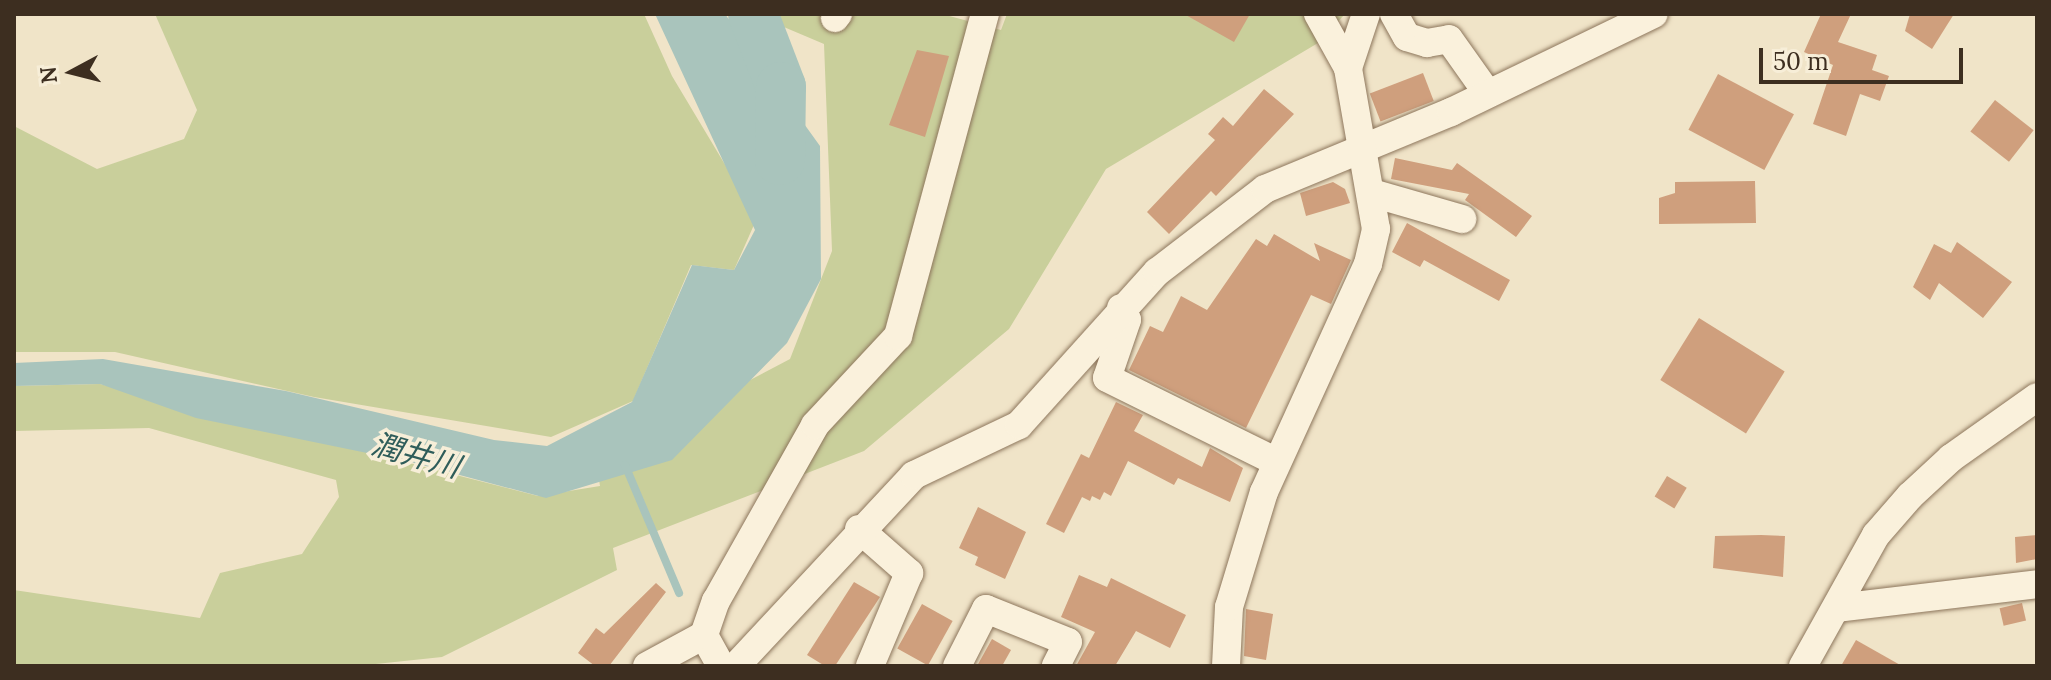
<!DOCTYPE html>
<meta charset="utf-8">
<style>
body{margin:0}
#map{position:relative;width:2051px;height:680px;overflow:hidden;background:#f0e4c8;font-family:Lora,"Noto Sans JP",serif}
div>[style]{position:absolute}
.green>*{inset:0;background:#c9cf9b}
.water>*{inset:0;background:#a9c4bc}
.stream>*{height:8px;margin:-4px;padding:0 4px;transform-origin:4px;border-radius:4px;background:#a9c4bc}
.river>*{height:50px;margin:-25px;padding:0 25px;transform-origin:25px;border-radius:25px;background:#a9c4bc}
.building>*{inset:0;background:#cf9f7d;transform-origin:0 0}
.roads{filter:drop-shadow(0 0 2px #8d765c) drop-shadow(0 0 2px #8d765c)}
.minor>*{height:28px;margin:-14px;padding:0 14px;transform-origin:14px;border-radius:14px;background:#faf1dc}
span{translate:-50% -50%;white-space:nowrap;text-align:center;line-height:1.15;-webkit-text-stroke:7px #f7eed8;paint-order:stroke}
.water-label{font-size:30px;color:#2f5d5a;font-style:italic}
.frame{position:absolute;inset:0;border:16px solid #3d2e20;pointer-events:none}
.north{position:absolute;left:32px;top:32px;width:80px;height:80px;-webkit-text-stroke:6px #f7eed8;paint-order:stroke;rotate:263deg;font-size:22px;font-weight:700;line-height:32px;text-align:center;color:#3d2e20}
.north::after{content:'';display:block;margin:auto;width:28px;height:36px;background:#3d2e20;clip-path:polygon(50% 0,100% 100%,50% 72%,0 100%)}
.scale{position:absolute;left:1759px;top:48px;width:204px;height:36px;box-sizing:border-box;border:4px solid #3d2e20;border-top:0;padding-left:10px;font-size:24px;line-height:28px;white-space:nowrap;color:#3d2e20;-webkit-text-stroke:6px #f7eed8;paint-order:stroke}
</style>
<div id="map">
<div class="green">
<div style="clip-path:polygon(155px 14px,644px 14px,672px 76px,757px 218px,734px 270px,691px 265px,633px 401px,551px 437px,314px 397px,115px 352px,14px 352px,14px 126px,97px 169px,184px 139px,197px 110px)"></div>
<div style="clip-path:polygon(753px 14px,942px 14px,1001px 30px,1007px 14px,1345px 14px,1318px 43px,1106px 169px,1009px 329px,864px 451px,613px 548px,617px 570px,442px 657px,357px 666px,14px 666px,14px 590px,200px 618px,220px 573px,302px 554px,339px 497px,336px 480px,149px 428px,14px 431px,14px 386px,100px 384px,538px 496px,600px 486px,596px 461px,790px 359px,832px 251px,824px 44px)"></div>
</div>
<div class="water">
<div style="clip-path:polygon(655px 14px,725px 14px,820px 146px,821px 279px,787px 343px,672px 460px,546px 498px,411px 462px,196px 418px,100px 384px,14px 386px,14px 363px,103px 359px,286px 391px,494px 440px,547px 446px,632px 402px,692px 265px,734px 270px,755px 230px)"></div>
</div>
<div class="stream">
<div style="left:625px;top:465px;width:139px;rotate:67.1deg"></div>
</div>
<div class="river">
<div style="left:753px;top:14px;width:78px;rotate:69deg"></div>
<div style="left:781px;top:87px;width:73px;rotate:90.8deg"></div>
</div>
<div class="building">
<div style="clip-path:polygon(1184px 14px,1250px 14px,1234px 42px)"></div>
<div style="clip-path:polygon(1821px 14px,1851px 14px,1838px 42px,1877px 55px,1872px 70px,1889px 76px,1880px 101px,1860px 94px,1846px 136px,1813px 124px,1833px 65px,1804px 52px)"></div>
<div style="clip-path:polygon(1910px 14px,1954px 14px,1932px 49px,1905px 31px)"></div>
<div style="clip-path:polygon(917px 50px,949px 56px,925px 137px,889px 125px)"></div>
<div style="left:1423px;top:73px;width:30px;height:57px;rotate:69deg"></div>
<div style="left:1718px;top:74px;width:86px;height:63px;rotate:28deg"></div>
<div style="clip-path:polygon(1264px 89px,1294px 114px,1216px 196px,1211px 191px,1169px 234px,1147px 212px,1215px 140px,1208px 134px,1223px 117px,1233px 126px)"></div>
<div style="left:1995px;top:100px;width:49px;height:40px;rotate:38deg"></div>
<div style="clip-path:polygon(1395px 158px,1452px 170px,1457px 163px,1532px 216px,1516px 237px,1465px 200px,1469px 194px,1391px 179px)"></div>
<div style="clip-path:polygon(1755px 181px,1756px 223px,1659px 224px,1659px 198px,1675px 193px,1675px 182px)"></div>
<div style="clip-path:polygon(1333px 182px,1345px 189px,1350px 203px,1306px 216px,1300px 193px)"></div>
<div style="clip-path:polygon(1407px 223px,1510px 280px,1499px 301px,1424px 260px,1420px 267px,1392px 252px)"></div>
<div style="clip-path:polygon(1274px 234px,1320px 261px,1314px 243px,1351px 260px,1331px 304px,1311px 295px,1246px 428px,1129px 370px,1150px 326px,1163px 332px,1181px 296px,1207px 310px,1256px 239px,1267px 246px)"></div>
<div style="clip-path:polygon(1957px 242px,2012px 282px,1983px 318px,1939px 283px,1930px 300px,1913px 287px,1934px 244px,1951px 253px)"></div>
<div style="left:1699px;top:318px;width:101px;height:73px;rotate:32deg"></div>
<div style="clip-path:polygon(1116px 402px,1143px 415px,1134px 431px,1202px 467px,1210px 448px,1243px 468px,1230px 502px,1178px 478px,1174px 485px,1128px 461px,1111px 496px,1104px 492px,1100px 500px,1092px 496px,1090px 501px,1082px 497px,1064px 533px,1046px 524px,1081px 454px,1089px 458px)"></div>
<div style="left:1667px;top:476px;width:23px;height:24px;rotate:31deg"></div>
<div style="clip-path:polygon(978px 507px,1026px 532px,1005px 579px,975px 565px,978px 557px,959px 548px)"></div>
<div style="clip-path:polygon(1761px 535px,1785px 536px,1783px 577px,1713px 568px,1715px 536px)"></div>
<div style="clip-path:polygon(2037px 535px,2037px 559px,2016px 563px,2015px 537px)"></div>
<div style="clip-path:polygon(1079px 575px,1107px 587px,1111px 578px,1186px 615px,1170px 648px,1136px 631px,1115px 666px,1076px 666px,1095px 632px,1061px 617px)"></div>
<div style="clip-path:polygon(854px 582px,880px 597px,835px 666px,825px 666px,807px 655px)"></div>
<div style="clip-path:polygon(656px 583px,666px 592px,609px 666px,595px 666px,578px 653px,596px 628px,604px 634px)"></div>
<div style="left:2022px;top:603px;width:18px;height:23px;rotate:77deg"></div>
<div style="left:922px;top:604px;width:35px;height:51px;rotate:29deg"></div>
<div style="clip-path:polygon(1246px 609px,1273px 614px,1266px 660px,1244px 656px)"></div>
<div style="clip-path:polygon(992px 639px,1011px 650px,1002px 666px,977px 666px)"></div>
<div style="clip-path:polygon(1856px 640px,1902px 666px,1841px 666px)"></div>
</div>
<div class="roads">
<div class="minor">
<div style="left:1318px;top:14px;width:62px;rotate:60.9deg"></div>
<div style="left:1394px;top:14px;width:26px;rotate:61deg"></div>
<div style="left:1407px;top:37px;width:21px;rotate:17deg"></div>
<div style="left:1427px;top:43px;width:22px;rotate:-10deg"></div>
<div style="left:1449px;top:39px;width:67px;rotate:54.7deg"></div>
<div style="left:835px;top:18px;width:5px;rotate:-53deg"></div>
<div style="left:1372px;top:193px;width:94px;rotate:16.1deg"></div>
<div style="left:1121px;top:308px;width:13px;rotate:63deg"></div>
<div style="left:1127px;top:320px;width:61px;rotate:109deg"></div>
<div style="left:1107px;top:378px;width:187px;rotate:26.3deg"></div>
<div style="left:859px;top:529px;width:67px;rotate:41.3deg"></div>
<div style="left:909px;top:573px;width:101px;rotate:112.8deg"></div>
<div style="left:1837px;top:608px;width:201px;rotate:-6.8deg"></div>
<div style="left:647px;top:666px;width:65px;rotate:-28.5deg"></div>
<div style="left:721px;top:666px;width:35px;rotate:-119deg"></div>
<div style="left:704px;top:635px;width:36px;rotate:-71deg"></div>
<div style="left:716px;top:601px;width:202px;rotate:-60.6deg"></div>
<div style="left:815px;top:425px;width:122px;rotate:-47deg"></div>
<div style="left:898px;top:336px;width:334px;rotate:-74.9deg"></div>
<div style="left:736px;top:666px;width:261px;rotate:-47deg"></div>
<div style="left:914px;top:475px;width:116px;rotate:-25.5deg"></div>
<div style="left:1019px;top:425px;width:206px;rotate:-48deg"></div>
<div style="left:1157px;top:272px;width:136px;rotate:-37.5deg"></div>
<div style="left:1265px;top:189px;width:201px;rotate:-22.5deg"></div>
<div style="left:1451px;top:112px;width:225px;rotate:-25.8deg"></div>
<div style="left:957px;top:666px;width:64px;rotate:-63deg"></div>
<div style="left:986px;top:609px;width:88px;rotate:21.9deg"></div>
<div style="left:1068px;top:642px;width:27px;rotate:117deg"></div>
<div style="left:1226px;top:666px;width:59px;rotate:-87.1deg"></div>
<div style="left:1229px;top:607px;width:120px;rotate:-73.1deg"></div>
<div style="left:1264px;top:492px;width:251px;rotate:-65.5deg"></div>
<div style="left:1368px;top:264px;width:36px;rotate:-77deg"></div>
<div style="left:1376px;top:229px;width:163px;rotate:-99.9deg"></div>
<div style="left:1348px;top:68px;width:57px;rotate:-71.6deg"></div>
<div style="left:1803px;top:666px;width:150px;rotate:-60.9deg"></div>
<div style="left:1876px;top:535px;width:52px;rotate:-48.9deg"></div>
<div style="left:1910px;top:496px;width:56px;rotate:-42.8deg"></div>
<div style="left:1951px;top:458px;width:105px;rotate:-35.3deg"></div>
</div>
</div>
<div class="water-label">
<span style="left:416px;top:455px;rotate:16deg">潤井川</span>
</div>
<div class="frame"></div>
<div class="north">N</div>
<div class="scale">50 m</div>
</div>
